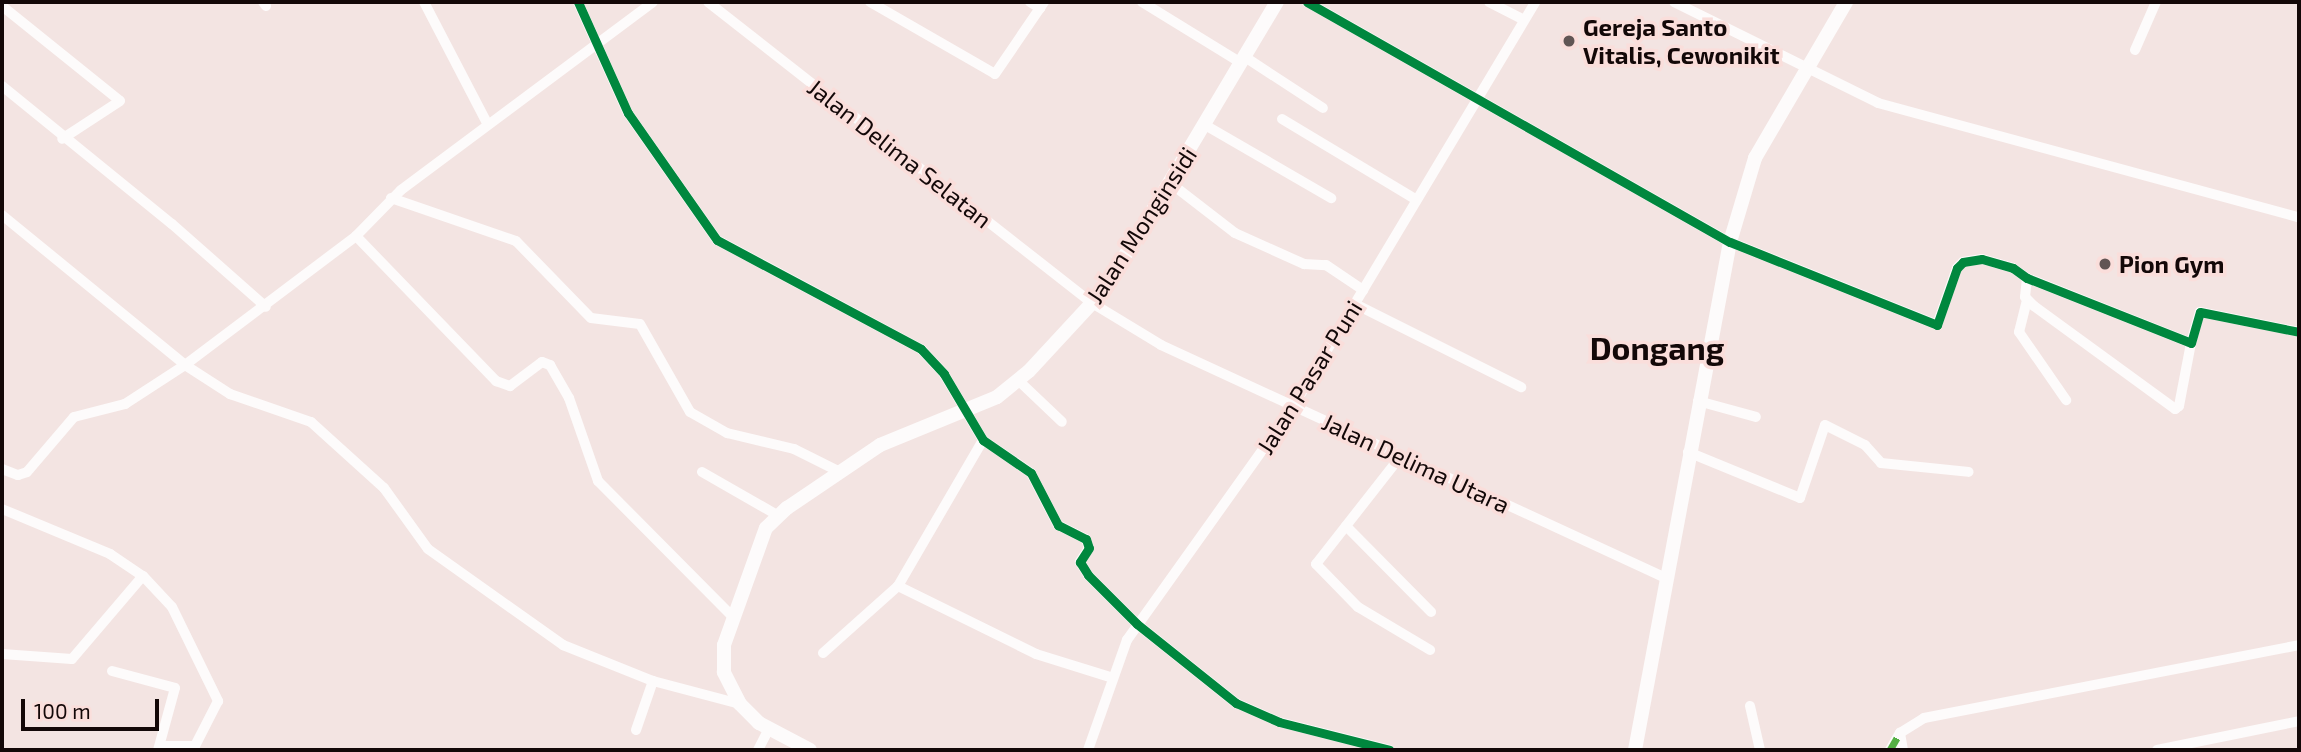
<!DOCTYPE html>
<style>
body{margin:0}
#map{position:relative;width:2301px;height:752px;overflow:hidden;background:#f3e4e2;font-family:"Exo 2",sans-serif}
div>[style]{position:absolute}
.minor>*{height:10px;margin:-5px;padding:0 5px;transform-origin:5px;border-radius:5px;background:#fdfbfb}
.tertiary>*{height:14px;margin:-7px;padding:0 7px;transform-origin:7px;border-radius:7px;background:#fdfbfb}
.quiet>*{height:7px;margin-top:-3.5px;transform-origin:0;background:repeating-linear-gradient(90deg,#55b044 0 14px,transparent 0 21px)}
.cycleway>*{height:9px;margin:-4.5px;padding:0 4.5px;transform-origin:4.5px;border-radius:4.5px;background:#00873e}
.dots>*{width:19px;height:19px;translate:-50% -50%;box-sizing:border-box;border:4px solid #fadedb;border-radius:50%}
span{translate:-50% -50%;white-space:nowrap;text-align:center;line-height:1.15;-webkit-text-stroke:7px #fadedb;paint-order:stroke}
.poi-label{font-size:24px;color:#130808;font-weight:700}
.left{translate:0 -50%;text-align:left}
.street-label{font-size:24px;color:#130808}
.district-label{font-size:32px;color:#130808;font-weight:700}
.frame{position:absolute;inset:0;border:4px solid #130808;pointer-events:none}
.scale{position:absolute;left:21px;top:699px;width:138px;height:32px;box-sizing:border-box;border:4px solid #130808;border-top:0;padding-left:9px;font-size:21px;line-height:24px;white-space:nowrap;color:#130808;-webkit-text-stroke:5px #fadedb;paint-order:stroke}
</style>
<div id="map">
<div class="minor">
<div style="left:263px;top:2px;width:5px;rotate:53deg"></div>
<div style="left:424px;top:2px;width:136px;rotate:62.5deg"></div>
<div style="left:578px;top:2px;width:122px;rotate:65.8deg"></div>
<div style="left:628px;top:113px;width:155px;rotate:55deg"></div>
<div style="left:717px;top:240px;width:231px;rotate:28.1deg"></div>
<div style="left:921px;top:349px;width:34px;rotate:47deg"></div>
<div style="left:944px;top:374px;width:77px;rotate:59.4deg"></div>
<div style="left:983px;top:440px;width:58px;rotate:34.5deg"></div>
<div style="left:1031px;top:473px;width:59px;rotate:62.6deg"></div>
<div style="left:1058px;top:525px;width:31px;rotate:27deg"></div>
<div style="left:1086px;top:539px;width:9px;rotate:72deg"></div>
<div style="left:1089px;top:548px;width:17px;rotate:123deg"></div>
<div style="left:1080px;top:562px;width:15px;rotate:58deg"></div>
<div style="left:1088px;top:575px;width:69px;rotate:45deg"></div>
<div style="left:1137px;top:624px;width:127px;rotate:38.6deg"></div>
<div style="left:1236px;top:703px;width:47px;rotate:23.8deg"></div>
<div style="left:1279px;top:722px;width:114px;rotate:14.2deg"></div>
<div style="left:708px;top:2px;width:488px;rotate:38.1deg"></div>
<div style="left:1092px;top:303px;width:81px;rotate:31.3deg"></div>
<div style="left:1161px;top:345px;width:558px;rotate:24.78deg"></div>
<div style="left:870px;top:2px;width:144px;rotate:29.9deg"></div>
<div style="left:995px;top:74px;width:80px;rotate:-55.7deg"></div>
<div style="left:1030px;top:2px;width:12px;rotate:31deg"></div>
<div style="left:1040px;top:8px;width:7px;rotate:-56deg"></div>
<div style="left:1142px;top:2px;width:116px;rotate:31.6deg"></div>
<div style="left:1307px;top:2px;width:486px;rotate:29.6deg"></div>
<div style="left:1730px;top:242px;width:223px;rotate:21.8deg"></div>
<div style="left:1937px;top:325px;width:60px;rotate:-70.7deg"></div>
<div style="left:1957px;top:268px;width:8px;rotate:-45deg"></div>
<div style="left:1963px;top:262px;width:19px;rotate:-9deg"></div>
<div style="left:1982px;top:259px;width:32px;rotate:16deg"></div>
<div style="left:2013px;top:268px;width:17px;rotate:36deg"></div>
<div style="left:2027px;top:278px;width:176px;rotate:21.6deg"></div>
<div style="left:2191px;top:343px;width:32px;rotate:-74deg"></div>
<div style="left:2200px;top:312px;width:101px;rotate:11.4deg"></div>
<div style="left:1489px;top:2px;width:39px;rotate:27deg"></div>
<div style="left:1674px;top:2px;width:228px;rotate:26.3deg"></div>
<div style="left:1878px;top:103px;width:436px;rotate:15.2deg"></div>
<div style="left:2px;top:6px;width:151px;rotate:38.8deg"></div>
<div style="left:120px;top:101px;width:69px;rotate:146.8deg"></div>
<div style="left:2135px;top:50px;width:52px;rotate:-66.4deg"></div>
<div style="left:1245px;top:57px;width:93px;rotate:33.2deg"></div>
<div style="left:2px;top:86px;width:219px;rotate:39.1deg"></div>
<div style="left:172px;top:224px;width:125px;rotate:41.4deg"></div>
<div style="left:1282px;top:119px;width:157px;rotate:31deg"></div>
<div style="left:1205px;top:125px;width:146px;rotate:30.1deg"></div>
<div style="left:1169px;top:182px;width:83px;rotate:37.7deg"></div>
<div style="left:1235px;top:233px;width:76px;rotate:24.2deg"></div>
<div style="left:1304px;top:264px;width:22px;rotate:3deg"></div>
<div style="left:1326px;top:265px;width:45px;rotate:34deg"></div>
<div style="left:391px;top:198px;width:132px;rotate:19deg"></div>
<div style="left:516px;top:241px;width:107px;rotate:45.8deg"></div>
<div style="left:591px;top:318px;width:49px;rotate:7deg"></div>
<div style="left:640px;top:324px;width:101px;rotate:60.4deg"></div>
<div style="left:690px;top:412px;width:43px;rotate:29.6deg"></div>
<div style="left:727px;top:433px;width:69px;rotate:13.4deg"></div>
<div style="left:794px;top:449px;width:51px;rotate:26.6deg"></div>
<div style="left:2px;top:215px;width:237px;rotate:39.3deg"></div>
<div style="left:185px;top:365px;width:54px;rotate:32.8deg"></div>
<div style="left:230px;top:394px;width:86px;rotate:19.1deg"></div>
<div style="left:311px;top:422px;width:98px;rotate:42.1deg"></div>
<div style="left:384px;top:488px;width:75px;rotate:54.2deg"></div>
<div style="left:428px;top:549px;width:166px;rotate:35.4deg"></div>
<div style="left:563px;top:645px;width:97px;rotate:21.8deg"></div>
<div style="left:653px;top:681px;width:90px;rotate:14.8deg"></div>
<div style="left:356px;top:236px;width:202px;rotate:46deg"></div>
<div style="left:496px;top:381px;width:15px;rotate:20deg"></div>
<div style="left:510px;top:386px;width:40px;rotate:-37deg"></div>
<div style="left:542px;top:362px;width:9px;rotate:21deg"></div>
<div style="left:550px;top:365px;width:38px;rotate:60deg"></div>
<div style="left:569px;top:398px;width:88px;rotate:70.7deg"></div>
<div style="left:598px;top:481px;width:194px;rotate:45.2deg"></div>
<div style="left:2027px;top:278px;width:19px;rotate:96deg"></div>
<div style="left:2025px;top:297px;width:13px;rotate:45deg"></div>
<div style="left:2034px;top:306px;width:175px;rotate:36.1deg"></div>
<div style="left:2175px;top:409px;width:5px;rotate:-37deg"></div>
<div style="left:2179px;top:406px;width:64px;rotate:-79.2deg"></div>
<div style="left:2027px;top:300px;width:33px;rotate:104deg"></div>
<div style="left:2019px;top:332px;width:83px;rotate:55.3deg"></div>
<div style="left:1355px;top:304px;width:186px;rotate:26.6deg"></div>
<div style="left:1019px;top:381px;width:59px;rotate:43.6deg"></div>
<div style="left:1698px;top:401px;width:60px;rotate:15.4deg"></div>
<div style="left:1688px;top:452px;width:121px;rotate:22.3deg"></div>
<div style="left:1800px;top:498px;width:77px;rotate:-71.1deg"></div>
<div style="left:1825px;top:425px;width:45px;rotate:26.6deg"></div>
<div style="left:1865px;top:445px;width:24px;rotate:48deg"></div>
<div style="left:1881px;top:463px;width:88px;rotate:5.8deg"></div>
<div style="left:1400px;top:457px;width:136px;rotate:128.1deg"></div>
<div style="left:1316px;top:564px;width:60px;rotate:45.7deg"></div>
<div style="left:1358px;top:607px;width:84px;rotate:30.8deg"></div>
<div style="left:2px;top:469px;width:17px;rotate:21deg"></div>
<div style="left:18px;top:475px;width:9px;rotate:-18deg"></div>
<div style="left:27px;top:472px;width:72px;rotate:-49.5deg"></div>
<div style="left:74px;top:417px;width:53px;rotate:-14.3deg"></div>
<div style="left:125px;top:404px;width:72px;rotate:-33deg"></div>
<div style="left:185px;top:365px;width:214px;rotate:-37deg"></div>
<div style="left:356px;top:236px;width:64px;rotate:-45.6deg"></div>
<div style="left:401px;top:190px;width:314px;rotate:-36.7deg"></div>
<div style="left:702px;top:472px;width:86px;rotate:29.8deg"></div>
<div style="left:2px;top:509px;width:117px;rotate:22.6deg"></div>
<div style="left:110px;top:554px;width:40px;rotate:34deg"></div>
<div style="left:143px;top:576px;width:42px;rotate:46.9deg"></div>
<div style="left:172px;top:607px;width:105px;rotate:63.9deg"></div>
<div style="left:218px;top:701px;width:51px;rotate:117.1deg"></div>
<div style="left:195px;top:746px;width:35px;rotate:180deg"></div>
<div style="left:1346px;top:526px;width:121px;rotate:45.3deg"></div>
<div style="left:898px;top:586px;width:154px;rotate:26.2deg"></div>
<div style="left:1036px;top:654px;width:77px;rotate:17.3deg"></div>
<div style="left:823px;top:653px;width:101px;rotate:-41.8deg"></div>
<div style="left:898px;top:586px;width:169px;rotate:-59.8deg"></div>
<div style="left:2px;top:654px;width:70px;rotate:4.1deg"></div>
<div style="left:72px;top:659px;width:109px;rotate:-49.5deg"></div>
<div style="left:112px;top:671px;width:65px;rotate:15.1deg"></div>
<div style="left:175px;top:688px;width:64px;rotate:105.3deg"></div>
<div style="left:1750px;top:706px;width:45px;rotate:77.2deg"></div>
<div style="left:636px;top:730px;width:52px;rotate:-70.9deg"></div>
<div style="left:758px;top:750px;width:22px;rotate:-63deg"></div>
<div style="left:1088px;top:750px;width:117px;rotate:-70.5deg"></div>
<div style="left:1127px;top:640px;width:286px;rotate:-54.5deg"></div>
<div style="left:1293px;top:407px;width:472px;rotate:-59.1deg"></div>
<div style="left:1890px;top:750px;width:20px;rotate:-60deg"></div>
<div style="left:1903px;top:750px;width:17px;rotate:-100deg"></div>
<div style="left:1900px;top:733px;width:28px;rotate:-32deg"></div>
<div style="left:1924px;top:718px;width:382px;rotate:-11deg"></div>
<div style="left:2157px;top:750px;width:145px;rotate:-11.5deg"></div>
</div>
<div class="tertiary">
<div style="left:810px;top:750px;width:58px;rotate:-152.1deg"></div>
<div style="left:759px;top:723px;width:27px;rotate:-135deg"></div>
<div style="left:740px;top:704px;width:36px;rotate:-117deg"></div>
<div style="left:724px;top:672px;width:27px;rotate:-90deg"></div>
<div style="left:724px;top:645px;width:124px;rotate:-70.3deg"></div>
<div style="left:766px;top:528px;width:29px;rotate:-44deg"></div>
<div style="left:787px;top:508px;width:112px;rotate:-34.1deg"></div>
<div style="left:880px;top:445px;width:126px;rotate:-22.3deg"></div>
<div style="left:997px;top:397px;width:41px;rotate:-39.1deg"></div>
<div style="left:1029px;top:371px;width:93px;rotate:-47.2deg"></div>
<div style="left:1092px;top:303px;width:70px;rotate:-55.4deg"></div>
<div style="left:1132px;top:245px;width:283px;rotate:-59.2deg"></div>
<div style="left:1635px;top:750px;width:517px;rotate:-79.41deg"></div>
<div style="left:1730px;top:242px;width:88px;rotate:-73.4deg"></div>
<div style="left:1755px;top:158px;width:181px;rotate:-59.7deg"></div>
</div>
<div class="quiet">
<div style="left:1890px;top:750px;width:20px;rotate:-60deg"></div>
</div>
<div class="cycleway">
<div style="left:578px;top:2px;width:122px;rotate:65.8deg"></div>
<div style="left:628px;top:113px;width:155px;rotate:55deg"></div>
<div style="left:717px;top:240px;width:231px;rotate:28.1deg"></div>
<div style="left:921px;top:349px;width:34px;rotate:47deg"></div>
<div style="left:944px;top:374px;width:77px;rotate:59.4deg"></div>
<div style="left:983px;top:440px;width:58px;rotate:34.5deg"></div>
<div style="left:1031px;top:473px;width:59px;rotate:62.6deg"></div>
<div style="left:1058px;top:525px;width:31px;rotate:27deg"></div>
<div style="left:1086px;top:539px;width:9px;rotate:72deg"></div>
<div style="left:1089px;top:548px;width:17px;rotate:123deg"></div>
<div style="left:1080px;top:562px;width:15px;rotate:58deg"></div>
<div style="left:1088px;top:575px;width:69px;rotate:45deg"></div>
<div style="left:1137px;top:624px;width:127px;rotate:38.6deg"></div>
<div style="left:1236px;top:703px;width:47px;rotate:23.8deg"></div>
<div style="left:1279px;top:722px;width:114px;rotate:14.2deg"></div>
<div style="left:1307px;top:2px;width:486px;rotate:29.6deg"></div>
<div style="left:1730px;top:242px;width:223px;rotate:21.8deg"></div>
<div style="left:1937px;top:325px;width:60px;rotate:-70.7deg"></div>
<div style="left:1957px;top:268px;width:8px;rotate:-45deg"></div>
<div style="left:1963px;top:262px;width:19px;rotate:-9deg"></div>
<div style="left:1982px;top:259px;width:32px;rotate:16deg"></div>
<div style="left:2013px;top:268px;width:17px;rotate:36deg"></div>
<div style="left:2027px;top:278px;width:176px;rotate:21.6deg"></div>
<div style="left:2191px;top:343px;width:32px;rotate:-74deg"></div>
<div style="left:2200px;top:312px;width:101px;rotate:11.4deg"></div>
</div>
<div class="dots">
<div style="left:1569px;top:41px;background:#615554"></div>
<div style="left:2105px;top:264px;background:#615554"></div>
</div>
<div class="poi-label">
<span class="left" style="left:1583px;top:41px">Gereja Santo<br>Vitalis, Cewonikit</span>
<span class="left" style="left:2119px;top:264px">Pion Gym</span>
</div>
<div class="street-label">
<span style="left:900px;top:153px;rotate:38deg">Jalan Delima Selatan</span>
<span style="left:1141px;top:225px;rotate:-57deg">Jalan Monginsidi</span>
<span style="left:1309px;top:377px;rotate:-58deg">Jalan Pasar Puni</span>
<span style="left:1416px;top:463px;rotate:25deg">Jalan Delima Utara</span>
</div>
<div class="district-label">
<span style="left:1657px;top:347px">Dongang</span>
</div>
<div class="frame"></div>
<div class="scale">100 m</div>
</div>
